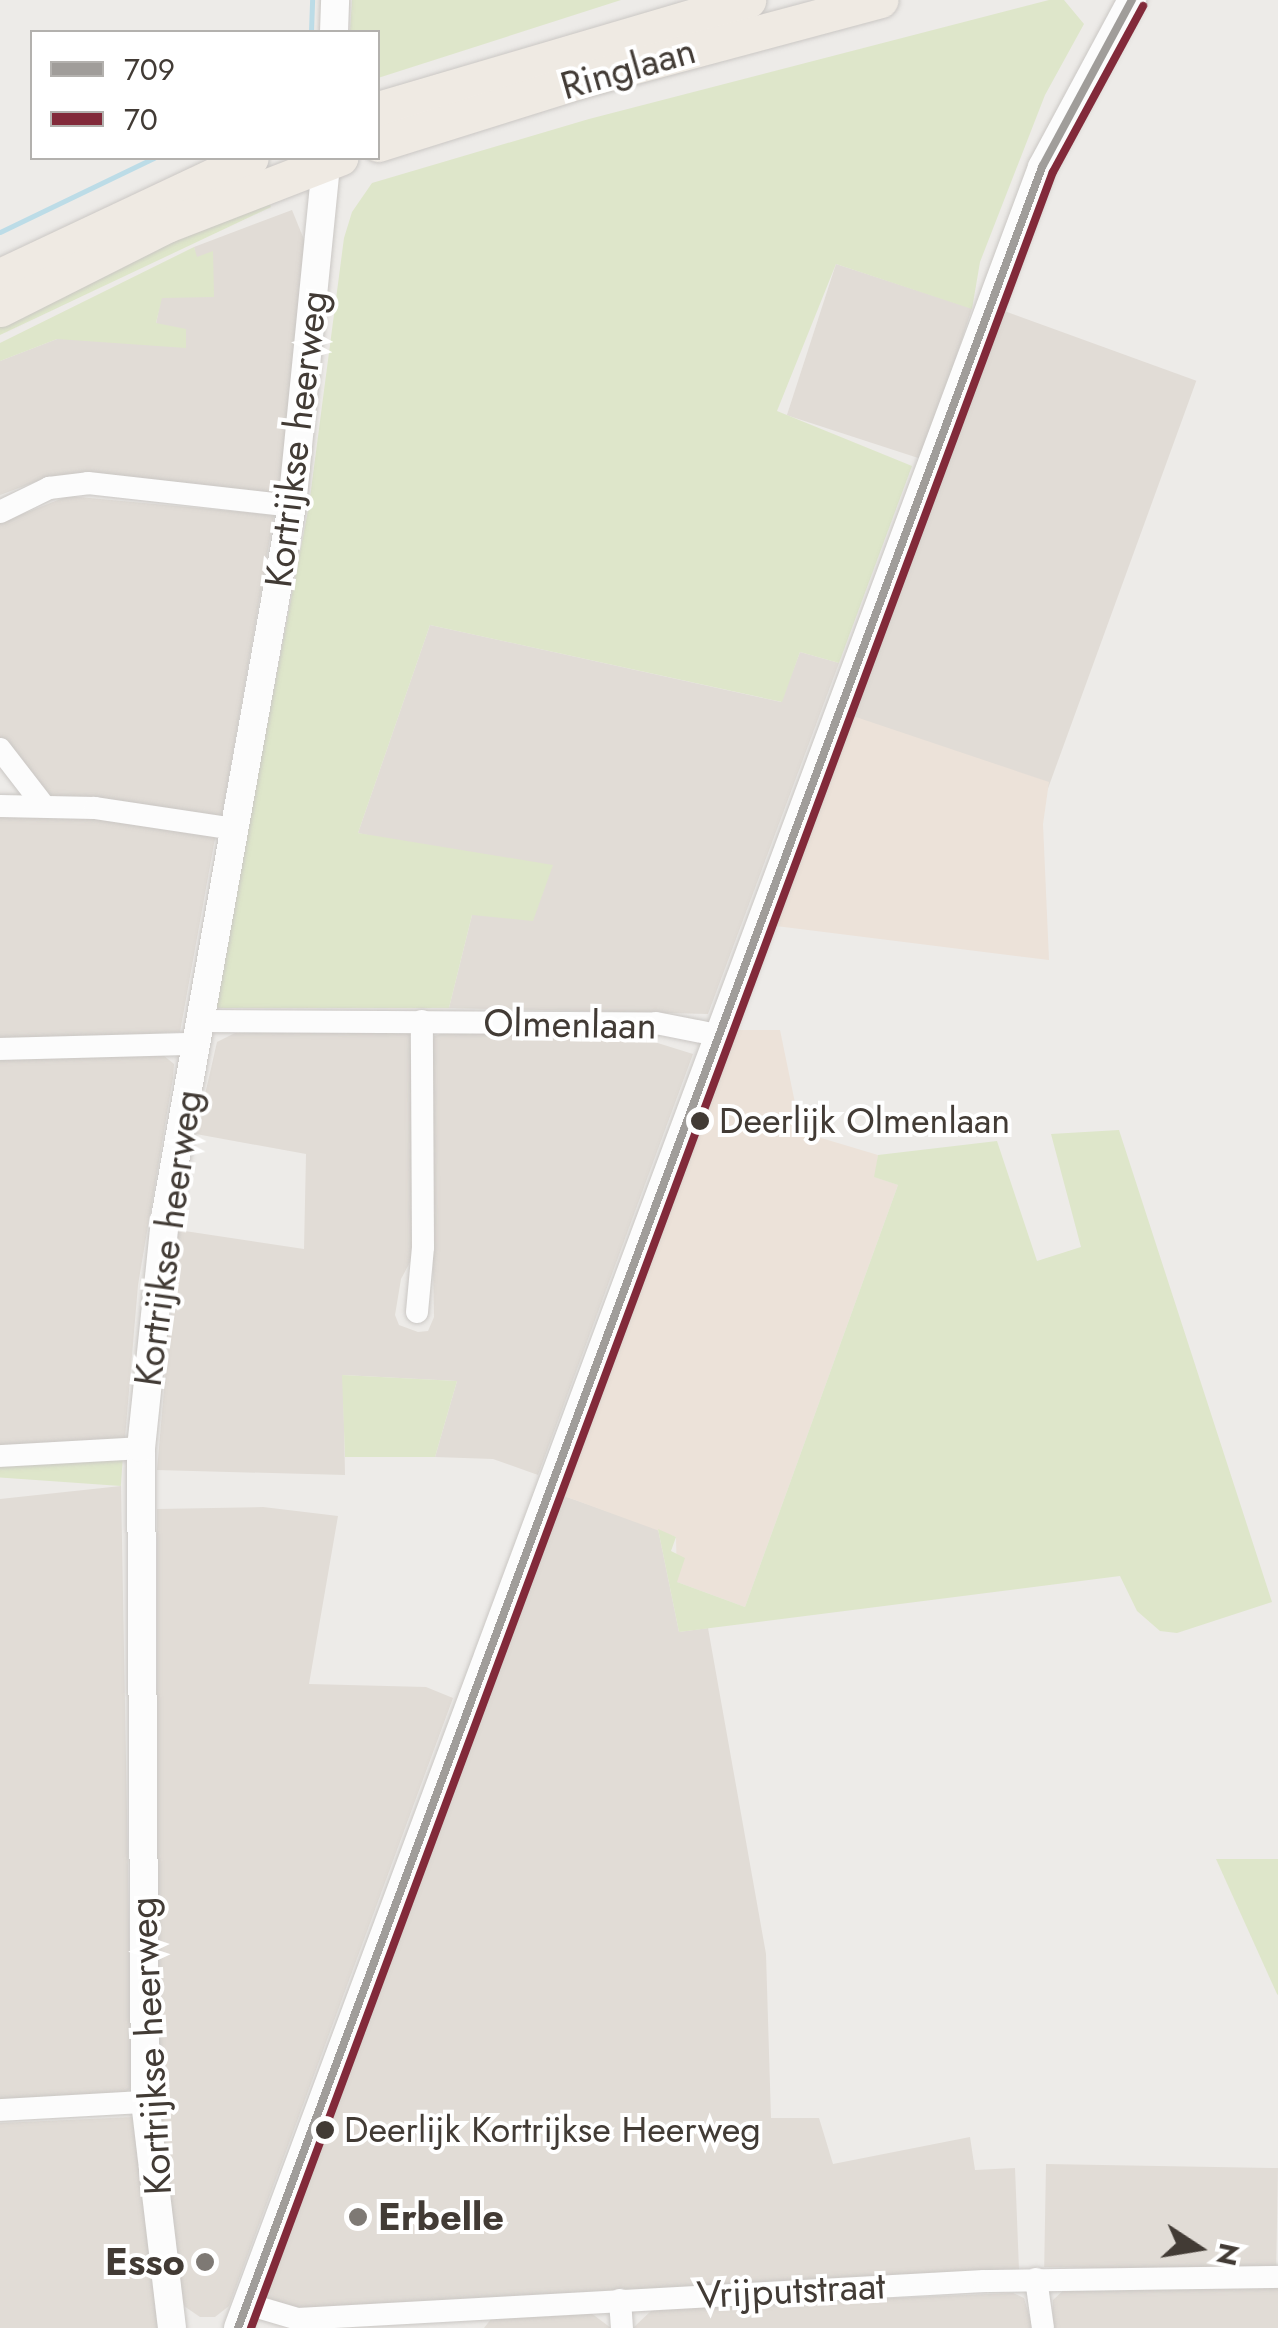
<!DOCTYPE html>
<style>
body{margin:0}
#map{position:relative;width:1278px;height:2328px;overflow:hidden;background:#edebe8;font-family:Jost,sans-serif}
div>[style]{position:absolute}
.residential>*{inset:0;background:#e1dcd6;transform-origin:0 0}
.commercial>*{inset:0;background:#ece2d9}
.green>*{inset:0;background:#dee6ca;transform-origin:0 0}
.stream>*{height:5px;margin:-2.5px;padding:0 2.5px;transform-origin:2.5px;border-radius:2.5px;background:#bcdce7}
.roads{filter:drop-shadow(0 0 2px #cac7c4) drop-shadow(0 0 2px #cac7c4)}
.minor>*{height:22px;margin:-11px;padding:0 11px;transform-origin:11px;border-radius:11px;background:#fcfcfc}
.tertiary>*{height:28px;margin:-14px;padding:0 14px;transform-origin:14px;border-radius:14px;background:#fcfcfc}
.primary>*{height:35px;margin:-17.5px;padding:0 17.5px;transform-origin:17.5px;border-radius:17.5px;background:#efeae3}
.bus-1>*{height:8px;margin:-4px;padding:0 4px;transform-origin:4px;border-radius:4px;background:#a09d9a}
.bus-2>*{height:8px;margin:-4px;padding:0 4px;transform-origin:4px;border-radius:4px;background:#822a3a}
.dots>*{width:28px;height:28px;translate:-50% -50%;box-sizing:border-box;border:5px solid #fff;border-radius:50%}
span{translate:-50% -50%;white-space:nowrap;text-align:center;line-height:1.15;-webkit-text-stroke:8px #fff;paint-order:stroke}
.bus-label{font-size:36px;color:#423b35}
.left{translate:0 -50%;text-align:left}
.street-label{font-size:38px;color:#423b35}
.poi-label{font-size:38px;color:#423b35;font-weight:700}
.right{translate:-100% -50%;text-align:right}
.legend{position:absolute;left:30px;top:30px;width:350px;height:130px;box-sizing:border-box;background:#fff;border:2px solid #b3b1ae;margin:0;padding:12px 18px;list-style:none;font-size:30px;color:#423b35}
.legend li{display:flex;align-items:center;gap:20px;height:50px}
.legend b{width:50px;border:2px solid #b3b1ae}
.north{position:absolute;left:1148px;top:2198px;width:100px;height:100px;-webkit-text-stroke:8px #fff;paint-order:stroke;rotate:102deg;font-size:28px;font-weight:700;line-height:40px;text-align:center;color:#423b35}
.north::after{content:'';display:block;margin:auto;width:35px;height:45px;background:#423b35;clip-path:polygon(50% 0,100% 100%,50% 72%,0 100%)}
</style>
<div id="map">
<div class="residential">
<div style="clip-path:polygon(292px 210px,305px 242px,281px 496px,43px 479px,0 495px,0 361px,57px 339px,156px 324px,161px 298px,213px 252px,196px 258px,194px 247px)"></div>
<div style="left:836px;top:264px;width:143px;height:159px;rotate:18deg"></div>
<div style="left:999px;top:309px;width:210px;height:433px;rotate:20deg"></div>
<div style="clip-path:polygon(68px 496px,274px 515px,221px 821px,50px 797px,0 738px,0 523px)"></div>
<div style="clip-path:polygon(430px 625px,781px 702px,800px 652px,839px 663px,708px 1014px,449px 1008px,472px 915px,443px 851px,358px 833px)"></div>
<div style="clip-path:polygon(0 815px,97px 816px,216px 833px,180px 1032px,0 1041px)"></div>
<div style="clip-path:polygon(451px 1031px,619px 1031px,693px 1054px,538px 1475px,493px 1459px,435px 1457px,457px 1381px,343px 1375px,345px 1475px,157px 1470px,178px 1230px,304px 1249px,306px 1154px,196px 1134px,217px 1042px,235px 1033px,410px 1033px,416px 1251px,401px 1279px,395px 1315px,399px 1325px,418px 1332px,428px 1331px,434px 1317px,429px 1051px,434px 1036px)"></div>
<div style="clip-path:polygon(163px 1055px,174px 1064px,173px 1078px,138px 1285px,125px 1438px,0 1450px,0 1057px)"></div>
<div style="clip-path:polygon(121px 1486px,132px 2087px,123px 2095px,0 2100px,0 1499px)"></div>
<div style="clip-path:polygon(564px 1496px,658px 1529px,679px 1632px,708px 1628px,766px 1954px,771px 2118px,819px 2118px,833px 2164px,970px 2137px,975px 2170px,1015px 2168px,1019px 2270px,288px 2309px,259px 2300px,400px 1913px)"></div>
<div style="clip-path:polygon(263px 1507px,338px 1516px,309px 1684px,426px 1687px,453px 1698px,229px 2306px,215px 2317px,200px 2317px,184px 2306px,156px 2137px,157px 1509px)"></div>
<div style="clip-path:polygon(134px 2117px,161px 2328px,0 2328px,0 2123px)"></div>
<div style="left:1046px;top:2164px;width:232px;height:103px;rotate:1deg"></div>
<div style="clip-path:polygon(1067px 2287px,1278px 2287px,1278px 2328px,1052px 2328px,1053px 2300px)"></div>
<div style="clip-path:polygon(1013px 2293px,1024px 2298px,1033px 2328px,633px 2328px,654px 2308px)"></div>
<div style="clip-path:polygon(591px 2313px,611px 2328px,484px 2328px,491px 2319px)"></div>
</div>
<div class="commercial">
<div style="clip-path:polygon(847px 714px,1049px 782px,1043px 824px,1049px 960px,768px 925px)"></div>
<div style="clip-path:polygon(731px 1030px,780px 1030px,801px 1132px,878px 1155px,875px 1177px,898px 1185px,745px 1607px,677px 1582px,676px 1537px,564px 1496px)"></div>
</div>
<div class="green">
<div style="clip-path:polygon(352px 0,621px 0,378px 78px,378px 32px,350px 32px)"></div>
<div style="clip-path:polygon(1049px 0,1064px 0,1084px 24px,1045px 95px,980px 262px,972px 309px,836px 264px,777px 411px,912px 466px,839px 663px,800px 652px,782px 702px,430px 625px,358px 833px,553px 865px,533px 921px,472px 915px,449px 1008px,213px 1008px,309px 505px,344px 238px,352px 212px,372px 183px,589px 119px)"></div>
<div style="clip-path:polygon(268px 199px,271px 207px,0 335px,0 326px,84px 281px)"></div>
<div style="clip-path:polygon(194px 247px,197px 257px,213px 251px,214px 297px,162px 298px,156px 323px,186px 329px,186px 348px,57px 339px,0 361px,0 343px)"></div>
<div style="clip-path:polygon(1119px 1130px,1272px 1602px,1177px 1633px,1160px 1631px,1137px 1611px,1120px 1576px,679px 1632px,658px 1529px,676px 1537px,671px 1551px,685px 1558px,677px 1582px,745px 1607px,898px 1185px,874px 1177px,878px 1155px,997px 1141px,1037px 1261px,1081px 1247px,1051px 1134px)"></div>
<div style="clip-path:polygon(342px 1375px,457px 1381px,435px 1457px,345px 1457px)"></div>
<div style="left:123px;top:1455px;width:31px;height:124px;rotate:94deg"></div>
<div style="clip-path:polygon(1216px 1859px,1278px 1859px,1278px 1995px,1277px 1994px)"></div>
</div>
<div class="stream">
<div style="left:311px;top:32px;width:32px;rotate:-88deg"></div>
<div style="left:0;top:232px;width:171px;rotate:-25.7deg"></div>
</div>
<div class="roads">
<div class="minor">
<div style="left:0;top:512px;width:55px;rotate:-26.1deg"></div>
<div style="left:49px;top:488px;width:39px;rotate:-7deg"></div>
<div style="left:88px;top:483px;width:205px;rotate:6.4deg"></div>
<div style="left:0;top:749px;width:72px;rotate:52.3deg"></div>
<div style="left:0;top:806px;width:95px;rotate:1.2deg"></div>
<div style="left:95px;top:808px;width:141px;rotate:8.6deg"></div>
<div style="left:199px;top:1021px;width:457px;rotate:0.3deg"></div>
<div style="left:656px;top:1023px;width:62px;rotate:11.1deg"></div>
<div style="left:0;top:1049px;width:195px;rotate:-1.5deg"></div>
<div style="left:417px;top:1312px;width:65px;rotate:-84.7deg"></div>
<div style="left:423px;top:1247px;width:226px;rotate:-90.3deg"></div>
<div style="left:0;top:1456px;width:141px;rotate:-3.2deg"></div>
<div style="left:0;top:2110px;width:145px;rotate:-3.2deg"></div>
<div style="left:1036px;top:2279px;width:49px;rotate:81.9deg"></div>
<div style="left:620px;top:2300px;width:28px;rotate:86deg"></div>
<div style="left:247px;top:2304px;width:53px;rotate:16.4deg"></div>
<div style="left:298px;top:2319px;width:687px;rotate:-3.17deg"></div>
<div style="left:984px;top:2281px;width:294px;rotate:-0.8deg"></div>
</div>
<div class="tertiary">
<div style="left:334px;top:32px;width:32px;rotate:-88deg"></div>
<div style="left:172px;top:2328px;width:228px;rotate:-96.8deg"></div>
<div style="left:145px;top:2102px;width:654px;rotate:-90.35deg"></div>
<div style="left:141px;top:1448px;width:231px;rotate:-84deg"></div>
<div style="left:165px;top:1218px;width:723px;rotate:-79.89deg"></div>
<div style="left:292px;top:506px;width:350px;rotate:-84.3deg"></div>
<div style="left:238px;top:2328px;width:2306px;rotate:-69.59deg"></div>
<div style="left:1042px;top:167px;width:190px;rotate:-61.7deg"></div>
</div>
<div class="primary">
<div style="left:378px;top:109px;width:386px;rotate:-16.4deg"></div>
<div style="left:378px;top:144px;width:214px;rotate:-17.4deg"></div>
<div style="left:582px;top:80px;width:309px;rotate:-15deg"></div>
<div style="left:0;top:276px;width:277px;rotate:-25.2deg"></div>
<div style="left:0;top:309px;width:187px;rotate:-26.7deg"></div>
<div style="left:167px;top:225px;width:186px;rotate:-21.2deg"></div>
</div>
</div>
<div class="bus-1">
<div style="left:238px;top:2328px;width:2306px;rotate:-69.59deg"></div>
<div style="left:1042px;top:167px;width:190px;rotate:-61.7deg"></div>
</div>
<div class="bus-2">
<div style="left:251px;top:2328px;width:2300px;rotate:-69.6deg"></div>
<div style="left:1053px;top:172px;width:189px;rotate:-61.5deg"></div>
</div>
<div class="dots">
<div style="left:700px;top:1121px;background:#423b35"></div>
<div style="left:325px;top:2130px;background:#423b35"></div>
<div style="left:358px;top:2217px;background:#7e7974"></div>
<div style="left:205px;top:2262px;background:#7e7974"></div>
</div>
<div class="bus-label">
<span class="left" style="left:719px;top:1121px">Deerlijk Olmenlaan</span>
<span class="left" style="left:344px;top:2130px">Deerlijk Kortrijkse Heerweg</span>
</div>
<div class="street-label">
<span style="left:628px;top:68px;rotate:-16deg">Ringlaan</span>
<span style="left:296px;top:439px;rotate:-83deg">Kortrijkse heerweg</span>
<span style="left:570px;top:1024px;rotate:1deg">Olmenlaan</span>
<span style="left:168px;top:1238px;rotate:-82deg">Kortrijkse heerweg</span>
<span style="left:150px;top:2046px;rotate:-93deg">Kortrijkse heerweg</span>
<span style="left:791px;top:2290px;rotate:-3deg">Vrijputstraat</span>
</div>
<div class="poi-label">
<span class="left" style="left:378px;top:2217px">Erbelle</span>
<span class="right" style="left:185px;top:2262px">Esso</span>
</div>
<ul class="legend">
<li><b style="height:12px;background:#a09d9a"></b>709</li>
<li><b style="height:12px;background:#822a3a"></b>70</li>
</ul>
<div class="north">N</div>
</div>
